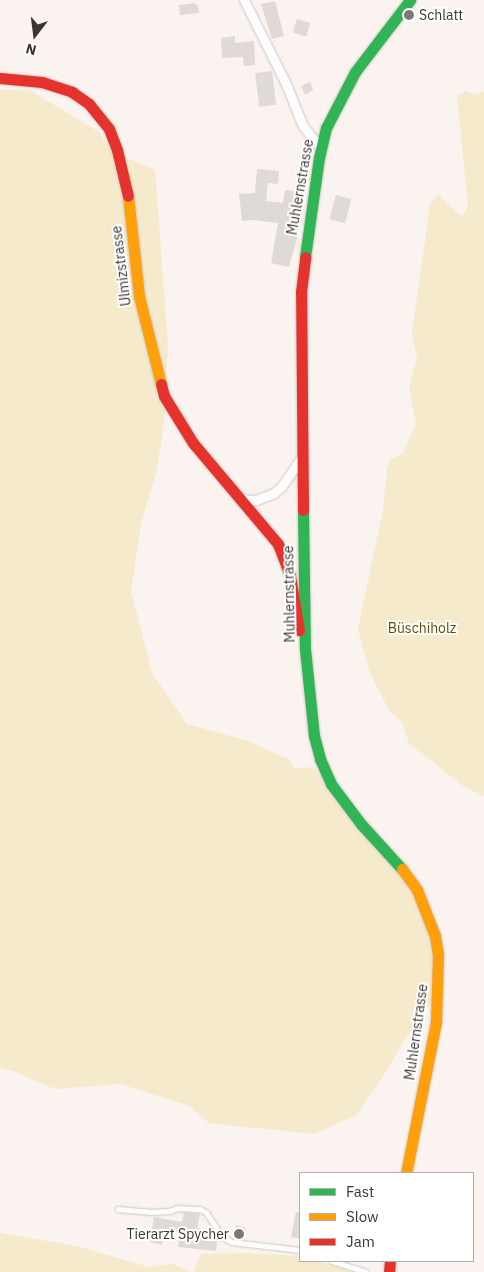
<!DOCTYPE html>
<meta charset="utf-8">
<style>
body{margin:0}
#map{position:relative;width:484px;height:1272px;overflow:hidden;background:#faf3ef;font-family:"IBM Plex Sans",sans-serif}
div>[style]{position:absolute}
.green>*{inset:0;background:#f5eacb}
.building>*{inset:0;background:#e0dad7;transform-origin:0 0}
.roads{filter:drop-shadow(0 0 1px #cec8c5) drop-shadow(0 0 1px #cec8c5)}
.lane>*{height:4.5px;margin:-2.25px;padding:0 2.25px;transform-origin:2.25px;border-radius:2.25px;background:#fefdfd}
.street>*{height:9px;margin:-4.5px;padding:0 4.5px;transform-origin:4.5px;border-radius:4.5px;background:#fefdfd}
.fast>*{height:11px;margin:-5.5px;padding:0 5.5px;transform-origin:5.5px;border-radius:5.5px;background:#30b455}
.slow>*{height:11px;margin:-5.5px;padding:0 5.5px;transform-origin:5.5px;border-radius:5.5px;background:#ff9f0a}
.jam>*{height:11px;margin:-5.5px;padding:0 5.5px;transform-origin:5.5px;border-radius:5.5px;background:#e5322d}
.dots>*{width:14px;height:14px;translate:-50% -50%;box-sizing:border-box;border:2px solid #fff;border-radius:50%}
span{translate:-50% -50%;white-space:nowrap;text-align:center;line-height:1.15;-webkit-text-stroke:4px #fff;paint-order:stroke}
.poi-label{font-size:14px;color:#3b3531}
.left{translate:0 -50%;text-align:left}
.right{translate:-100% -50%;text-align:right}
.street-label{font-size:14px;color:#3b3531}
.park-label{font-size:14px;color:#5e4e05}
.legend{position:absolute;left:299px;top:1172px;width:175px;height:90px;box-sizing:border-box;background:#fff;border:1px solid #b1aead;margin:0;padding:6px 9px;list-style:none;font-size:15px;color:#3b3531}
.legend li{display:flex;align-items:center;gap:10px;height:25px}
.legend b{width:25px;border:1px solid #b1aead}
.north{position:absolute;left:10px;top:10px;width:50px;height:50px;-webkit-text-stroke:4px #fff;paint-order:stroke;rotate:195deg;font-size:14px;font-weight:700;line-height:20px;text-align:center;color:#3b3531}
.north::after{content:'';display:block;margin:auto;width:18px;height:22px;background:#3b3531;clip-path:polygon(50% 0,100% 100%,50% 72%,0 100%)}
</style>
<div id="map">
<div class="green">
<div style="clip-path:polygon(0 90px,29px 90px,99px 132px,112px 152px,155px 170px,168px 346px,164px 425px,156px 474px,141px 523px,131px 592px,152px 673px,187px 724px,248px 741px,290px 760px,294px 769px,313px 767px,404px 872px,432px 935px,431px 1003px,404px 1041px,379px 1083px,356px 1115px,314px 1134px,209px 1123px,189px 1106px,121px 1084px,54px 1089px,13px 1071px,0 1068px)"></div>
<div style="clip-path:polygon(466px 91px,475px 95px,484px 91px,484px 796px,463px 786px,409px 743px,402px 722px,390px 712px,370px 673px,358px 629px,383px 510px,387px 470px,390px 460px,403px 453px,416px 424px,409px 388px,417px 358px,412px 334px,430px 204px,438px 195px,462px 217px,468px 206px,457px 96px)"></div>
<div style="clip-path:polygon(0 1233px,76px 1246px,149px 1267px,174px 1264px,190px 1272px,0 1272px)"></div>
<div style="clip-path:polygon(244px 1253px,300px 1256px,300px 1261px,321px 1261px,352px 1272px,193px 1272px,201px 1254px)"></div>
</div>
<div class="building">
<div style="clip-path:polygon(275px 1px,284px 36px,272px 39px,261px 4px)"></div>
<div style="clip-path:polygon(194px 3px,198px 6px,199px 13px,180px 15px,179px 5px)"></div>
<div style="left:297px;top:19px;width:14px;height:14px;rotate:17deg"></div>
<div style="clip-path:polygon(235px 36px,235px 43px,254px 41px,255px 65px,244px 66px,243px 57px,222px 58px,221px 38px)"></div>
<div style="left:272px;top:71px;width:34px;height:17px;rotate:83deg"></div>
<div style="clip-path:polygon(310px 82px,313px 90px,305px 95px,301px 86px)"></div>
<div style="clip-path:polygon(257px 169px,279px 171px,278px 184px,268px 183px,266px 201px,283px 203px,285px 190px,302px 192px,301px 202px,304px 202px,300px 228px,289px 267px,271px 263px,278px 223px,254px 220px,242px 221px,239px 194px,255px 193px)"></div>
<div style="left:336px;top:195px;width:16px;height:25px;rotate:15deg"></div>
<div style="clip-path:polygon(184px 1212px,200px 1214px,197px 1228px,201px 1229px,200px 1238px,217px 1241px,216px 1251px,178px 1247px,180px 1233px,165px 1231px,162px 1245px,150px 1242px,154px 1217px,182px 1222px)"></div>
<div style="clip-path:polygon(296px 1212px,300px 1213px,300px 1239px,291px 1237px)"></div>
<div style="clip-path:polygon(236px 1225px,246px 1228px,244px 1239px,233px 1238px)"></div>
</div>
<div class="roads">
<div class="lane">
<div style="left:118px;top:1209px;width:34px;rotate:5deg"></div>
<div style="left:152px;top:1212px;width:17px;rotate:-3deg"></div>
<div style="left:169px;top:1211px;width:9px;rotate:-18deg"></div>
<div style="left:178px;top:1208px;width:22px;rotate:3deg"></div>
<div style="left:200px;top:1209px;width:7px;rotate:27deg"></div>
<div style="left:206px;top:1212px;width:30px;rotate:56deg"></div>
<div style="left:223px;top:1237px;width:10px;rotate:29deg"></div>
<div style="left:232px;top:1242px;width:68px;rotate:6.7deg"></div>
<div style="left:332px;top:1261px;width:35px;rotate:18deg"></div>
</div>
<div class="street">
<div style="left:244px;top:0;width:94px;rotate:63.4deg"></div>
<div style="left:286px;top:84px;width:45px;rotate:68deg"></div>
<div style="left:303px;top:126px;width:28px;rotate:51deg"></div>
<div style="left:241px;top:499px;width:15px;rotate:4deg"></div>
<div style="left:256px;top:500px;width:19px;rotate:-21deg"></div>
<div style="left:274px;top:493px;width:11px;rotate:-41deg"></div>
<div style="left:282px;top:486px;width:36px;rotate:-56deg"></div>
</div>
<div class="fast">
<div style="left:305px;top:257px;width:100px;rotate:-82deg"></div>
<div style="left:319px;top:158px;width:31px;rotate:-77deg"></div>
<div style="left:326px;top:128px;width:63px;rotate:-62.6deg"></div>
<div style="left:355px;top:72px;width:91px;rotate:-52.6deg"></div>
<div style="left:303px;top:510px;width:139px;rotate:89.2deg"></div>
<div style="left:305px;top:649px;width:87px;rotate:84.1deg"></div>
<div style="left:314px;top:736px;width:24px;rotate:75deg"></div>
<div style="left:320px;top:759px;width:27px;rotate:66deg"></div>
<div style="left:331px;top:784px;width:50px;rotate:53.1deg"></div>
<div style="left:361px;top:824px;width:61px;rotate:47.7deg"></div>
</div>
<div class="slow">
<div style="left:128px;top:196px;width:101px;rotate:83.7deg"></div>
<div style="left:139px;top:296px;width:91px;rotate:76deg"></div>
<div style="left:402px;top:869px;width:26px;rotate:54deg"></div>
<div style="left:417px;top:890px;width:49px;rotate:68.6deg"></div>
<div style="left:435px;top:936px;width:19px;rotate:81deg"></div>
<div style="left:438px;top:955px;width:67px;rotate:91.7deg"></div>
<div style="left:436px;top:1022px;width:154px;rotate:101.2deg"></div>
</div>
<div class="jam">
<div style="left:0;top:78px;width:42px;rotate:5.4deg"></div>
<div style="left:42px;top:82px;width:32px;rotate:18deg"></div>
<div style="left:72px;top:92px;width:21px;rotate:35deg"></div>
<div style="left:89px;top:104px;width:32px;rotate:51deg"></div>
<div style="left:109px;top:129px;width:22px;rotate:69deg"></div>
<div style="left:117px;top:150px;width:47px;rotate:76.6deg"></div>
<div style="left:161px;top:384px;width:12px;rotate:76deg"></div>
<div style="left:164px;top:396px;width:55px;rotate:58.3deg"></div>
<div style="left:193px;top:443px;width:132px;rotate:49.9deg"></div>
<div style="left:278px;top:544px;width:34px;rotate:69deg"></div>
<div style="left:290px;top:576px;width:55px;rotate:80.5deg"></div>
<div style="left:303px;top:510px;width:218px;rotate:-90.5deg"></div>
<div style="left:301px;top:292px;width:35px;rotate:-83deg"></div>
<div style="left:389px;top:1272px;width:11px;rotate:-85deg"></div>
</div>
</div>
<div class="dots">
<div style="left:409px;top:15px;background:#7e7874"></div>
<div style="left:239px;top:1234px;background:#7e7874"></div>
</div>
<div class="poi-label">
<span class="left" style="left:419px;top:15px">Schlatt</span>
<span class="right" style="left:229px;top:1234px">Tierarzt Spycher</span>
</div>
<div class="street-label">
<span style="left:300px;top:187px;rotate:-80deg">Muhlernstrasse</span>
<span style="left:121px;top:266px;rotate:-97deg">Ulmizstrasse</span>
<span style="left:289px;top:594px;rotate:-91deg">Muhlernstrasse</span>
<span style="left:416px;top:1032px;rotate:-82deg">Muhlernstrasse</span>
</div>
<div class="park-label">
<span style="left:422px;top:628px">Büschiholz</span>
</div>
<ul class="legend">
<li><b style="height:6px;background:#30b455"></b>Fast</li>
<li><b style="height:6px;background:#ff9f0a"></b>Slow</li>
<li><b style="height:6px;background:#e5322d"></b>Jam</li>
</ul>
<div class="north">N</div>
</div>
